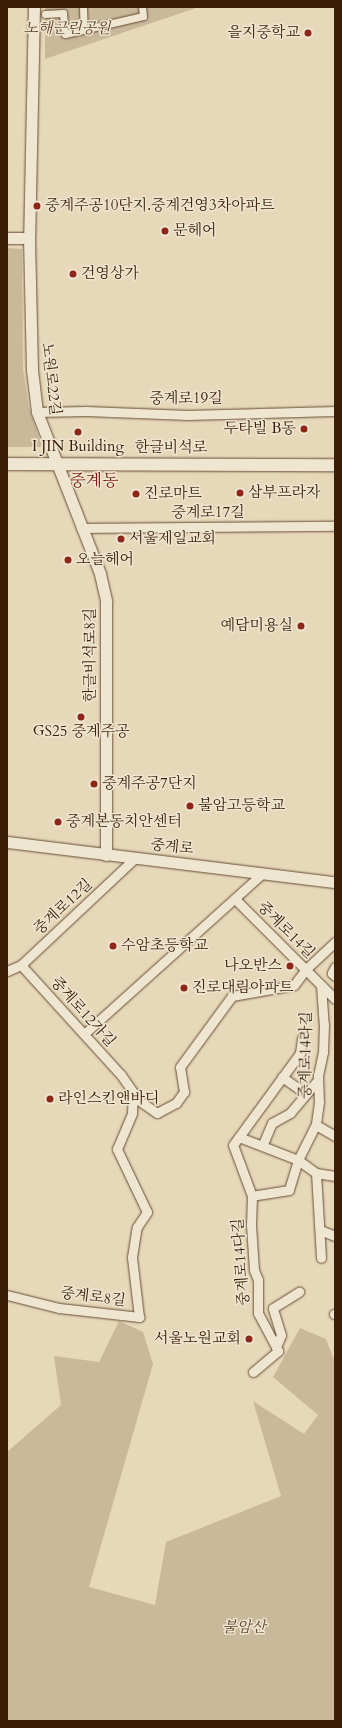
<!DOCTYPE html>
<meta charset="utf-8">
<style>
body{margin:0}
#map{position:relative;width:342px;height:1728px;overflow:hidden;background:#e7d8b9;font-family:Cardo,"Noto Serif KR",serif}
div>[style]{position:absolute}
.green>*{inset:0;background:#cab89b}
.roads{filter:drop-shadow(0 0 1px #674c33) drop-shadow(0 0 1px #674c33)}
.pedestrian>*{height:7px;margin:-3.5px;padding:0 3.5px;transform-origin:3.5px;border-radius:3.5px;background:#efe6d2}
.minor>*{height:9px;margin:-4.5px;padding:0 4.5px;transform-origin:4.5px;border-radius:4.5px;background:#efe6d2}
.tertiary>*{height:11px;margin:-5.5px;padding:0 5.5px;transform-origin:5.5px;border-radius:5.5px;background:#efe6d2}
.secondary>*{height:12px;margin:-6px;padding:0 6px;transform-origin:6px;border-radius:6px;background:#efe6d2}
.dots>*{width:11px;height:11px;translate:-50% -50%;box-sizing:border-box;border:2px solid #efe6d2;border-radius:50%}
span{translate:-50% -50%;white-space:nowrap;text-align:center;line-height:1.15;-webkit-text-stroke:3px #efe6d2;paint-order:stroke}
.park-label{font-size:15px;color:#60442b;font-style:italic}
.poi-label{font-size:15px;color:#3c1d06}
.right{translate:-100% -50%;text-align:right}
.left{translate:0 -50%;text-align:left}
.street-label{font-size:15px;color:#3c1d06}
.quarter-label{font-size:17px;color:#7a1f14}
.frame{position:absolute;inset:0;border:8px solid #3c1d06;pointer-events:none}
</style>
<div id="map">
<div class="green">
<div style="clip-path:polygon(45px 7px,199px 7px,45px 59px)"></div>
<div style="clip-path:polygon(7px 248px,22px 249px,23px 368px,29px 408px,42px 447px,7px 447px)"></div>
<div style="clip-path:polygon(119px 1321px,143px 1332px,153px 1364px,89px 1587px,155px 1605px,166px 1542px,281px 1496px,253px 1401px,304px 1434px,318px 1415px,273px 1377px,300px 1328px,326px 1339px,335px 1362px,335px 1721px,7px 1721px,7px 1452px,61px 1405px,54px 1356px,99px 1362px)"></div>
</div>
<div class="roads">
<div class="pedestrian">
<div style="left:83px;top:7px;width:23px;rotate:88deg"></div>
<div style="left:45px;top:14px;width:18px;rotate:-3deg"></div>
<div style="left:63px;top:13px;width:21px;rotate:85deg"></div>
<div style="left:65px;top:34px;width:80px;rotate:-13deg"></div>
<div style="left:143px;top:16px;width:9px;rotate:-96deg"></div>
</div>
<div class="minor">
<div style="left:37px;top:412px;width:49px;rotate:-1.2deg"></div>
<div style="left:86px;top:411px;width:102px;rotate:2.2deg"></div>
<div style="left:188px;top:415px;width:147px;rotate:-1.6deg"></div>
<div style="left:81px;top:528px;width:254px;rotate:-0.5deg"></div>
<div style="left:235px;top:899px;width:141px;rotate:45deg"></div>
<div style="left:335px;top:967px;width:7px;rotate:117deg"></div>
<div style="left:332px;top:973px;width:4px;rotate:45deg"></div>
<div style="left:7px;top:971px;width:15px;rotate:-23deg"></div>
<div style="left:21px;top:965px;width:156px;rotate:-43.2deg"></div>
<div style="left:321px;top:985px;width:39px;rotate:86deg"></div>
<div style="left:324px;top:1024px;width:28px;rotate:92deg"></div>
<div style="left:323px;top:1052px;width:24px;rotate:102deg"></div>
<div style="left:318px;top:1075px;width:27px;rotate:88deg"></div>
<div style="left:319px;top:1102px;width:22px;rotate:98deg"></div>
<div style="left:316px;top:1124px;width:40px;rotate:116.6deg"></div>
<div style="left:298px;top:1160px;width:22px;rotate:36deg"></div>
<div style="left:316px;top:1173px;width:19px;rotate:9deg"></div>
<div style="left:84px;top:1034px;width:241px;rotate:-42deg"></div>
<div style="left:282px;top:1077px;width:29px;rotate:35deg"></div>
<div style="left:134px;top:1097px;width:28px;rotate:35deg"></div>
<div style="left:157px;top:1113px;width:21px;rotate:-28deg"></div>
<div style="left:176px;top:1103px;width:14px;rotate:-54deg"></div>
<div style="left:184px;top:1092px;width:25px;rotate:-99deg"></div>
<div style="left:180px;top:1067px;width:88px;rotate:-53.8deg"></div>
<div style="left:232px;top:996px;width:63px;rotate:-10.1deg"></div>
<div style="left:294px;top:985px;width:20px;rotate:-53deg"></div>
<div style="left:306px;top:969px;width:40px;rotate:-43deg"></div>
<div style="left:316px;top:1125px;width:22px;rotate:30deg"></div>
<div style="left:239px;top:1137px;width:63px;rotate:21.3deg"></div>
<div style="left:298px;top:1160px;width:31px;rotate:107deg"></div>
<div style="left:289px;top:1190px;width:37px;rotate:171deg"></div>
<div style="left:263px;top:1144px;width:23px;rotate:-67deg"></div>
<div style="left:272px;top:1123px;width:21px;rotate:-29deg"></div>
<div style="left:290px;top:1113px;width:43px;rotate:-49.7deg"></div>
<div style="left:316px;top:1173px;width:85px;rotate:86.6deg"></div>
<div style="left:320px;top:1230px;width:16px;rotate:22deg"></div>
<div style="left:7px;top:1295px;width:54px;rotate:14deg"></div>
<div style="left:59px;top:1308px;width:81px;rotate:6.4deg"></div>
<div style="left:139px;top:1317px;width:60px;rotate:-96.7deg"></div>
<div style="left:132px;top:1257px;width:30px;rotate:-81deg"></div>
<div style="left:137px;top:1227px;width:18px;rotate:-56deg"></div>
<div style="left:147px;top:1212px;width:70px;rotate:-115.5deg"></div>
<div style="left:117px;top:1149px;width:39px;rotate:-67deg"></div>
<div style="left:132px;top:1113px;width:21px;rotate:-87deg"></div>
<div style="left:133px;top:1092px;width:21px;rotate:-125deg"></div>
<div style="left:121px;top:1075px;width:149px;rotate:-132.3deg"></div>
<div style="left:334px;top:1314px;width:1px"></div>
<div style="left:276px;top:1347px;width:38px;rotate:-118deg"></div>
<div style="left:258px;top:1313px;width:33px;rotate:-90deg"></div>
<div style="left:258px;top:1280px;width:11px;rotate:-112deg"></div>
<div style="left:254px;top:1270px;width:45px;rotate:-93.8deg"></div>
<div style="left:251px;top:1225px;width:29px;rotate:-88deg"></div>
<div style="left:252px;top:1196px;width:54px;rotate:-110.4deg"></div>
<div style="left:233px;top:1145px;width:114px;rotate:-53.9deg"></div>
<div style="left:300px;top:1053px;width:15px;rotate:-82deg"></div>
<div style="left:253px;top:1372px;width:33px;rotate:-40deg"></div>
<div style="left:278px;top:1351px;width:4px;rotate:-117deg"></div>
<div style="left:276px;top:1347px;width:13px;rotate:-67deg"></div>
<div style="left:281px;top:1335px;width:28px;rotate:-107deg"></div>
<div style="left:273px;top:1308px;width:31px;rotate:-32deg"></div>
</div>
<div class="tertiary">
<div style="left:34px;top:7px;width:231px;rotate:91.2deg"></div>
<div style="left:29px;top:238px;width:132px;rotate:88.7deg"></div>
<div style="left:32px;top:370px;width:42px;rotate:83.2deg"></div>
<div style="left:37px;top:412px;width:174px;rotate:68.7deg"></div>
<div style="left:100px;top:574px;width:28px;rotate:77deg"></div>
<div style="left:106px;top:601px;width:254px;rotate:90deg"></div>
<div style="left:7px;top:238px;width:22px"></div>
<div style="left:7px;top:842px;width:330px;rotate:7deg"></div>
</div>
<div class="secondary">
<div style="left:7px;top:464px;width:328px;rotate:0.2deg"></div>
</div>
</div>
<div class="dots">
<div style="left:308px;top:33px;background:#8f2418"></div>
<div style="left:37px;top:206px;background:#8f2418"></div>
<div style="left:165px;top:231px;background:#8f2418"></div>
<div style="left:73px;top:274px;background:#8f2418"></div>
<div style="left:304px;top:429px;background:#8f2418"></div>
<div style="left:78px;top:432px;background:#8f2418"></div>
<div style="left:240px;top:493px;background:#8f2418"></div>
<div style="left:136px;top:494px;background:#8f2418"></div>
<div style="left:121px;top:539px;background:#8f2418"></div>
<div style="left:68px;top:560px;background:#8f2418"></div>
<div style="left:301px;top:626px;background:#8f2418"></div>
<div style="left:81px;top:717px;background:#8f2418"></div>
<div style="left:94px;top:784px;background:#8f2418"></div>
<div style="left:190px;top:806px;background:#8f2418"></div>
<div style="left:58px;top:822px;background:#8f2418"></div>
<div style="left:113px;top:946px;background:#8f2418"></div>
<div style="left:290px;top:966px;background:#8f2418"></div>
<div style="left:184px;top:988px;background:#8f2418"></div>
<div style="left:50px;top:1099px;background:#8f2418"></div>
<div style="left:249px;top:1339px;background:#8f2418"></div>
</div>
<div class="park-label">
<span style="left:67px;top:29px">노해근린공원</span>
<span style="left:244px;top:1628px">불암산</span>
</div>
<div class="poi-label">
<span class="right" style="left:300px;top:33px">을지중학교</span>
<span class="left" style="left:45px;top:206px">중계주공10단지.중계건영3차아파트</span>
<span class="left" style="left:173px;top:231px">문헤어</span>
<span class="left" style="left:81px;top:274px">건영상가</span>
<span class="right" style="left:296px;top:429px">두타빌 B동</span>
<span style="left:78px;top:447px">I JIN Building</span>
<span class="left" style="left:248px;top:493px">삼부프라자</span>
<span class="left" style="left:144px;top:494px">진로마트</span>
<span class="left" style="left:129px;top:539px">서울제일교회</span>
<span class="left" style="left:76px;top:560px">오늘헤어</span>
<span class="right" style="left:293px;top:626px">예담미용실</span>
<span style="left:81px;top:732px">GS25 중계주공</span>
<span class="left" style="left:102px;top:784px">중계주공7단지</span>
<span class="left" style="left:198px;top:806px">불암고등학교</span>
<span class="left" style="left:66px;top:822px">중계본동치안센터</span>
<span class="left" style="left:121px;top:946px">수암초등학교</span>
<span class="right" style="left:282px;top:966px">나오반스</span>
<span class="left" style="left:192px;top:988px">진로대림아파트</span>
<span class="left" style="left:58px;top:1099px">라인스킨앤바디</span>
<span class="right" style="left:241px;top:1339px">서울노원교회</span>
</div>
<div class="street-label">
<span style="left:51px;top:379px;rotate:83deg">노원로22길</span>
<span style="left:186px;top:399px">중계로19길</span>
<span style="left:171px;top:448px">한글비석로</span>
<span style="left:208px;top:513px">중계로17길</span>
<span style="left:91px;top:655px;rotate:-90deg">한글비석로8길</span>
<span style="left:172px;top:847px;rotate:6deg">중계로</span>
<span style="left:63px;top:907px;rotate:-43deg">중계로12길</span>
<span style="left:286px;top:930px;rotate:45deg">중계로14길</span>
<span style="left:83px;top:1012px;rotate:48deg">중계로12가길</span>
<span style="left:306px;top:1055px;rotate:-89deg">중계로14라길</span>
<span style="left:241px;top:1262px;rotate:-94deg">중계로14다길</span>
<span style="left:93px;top:1297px;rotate:7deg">중계로8길</span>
</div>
<div class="quarter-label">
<span style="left:94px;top:481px">중계동</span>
</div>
<div class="frame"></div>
</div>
